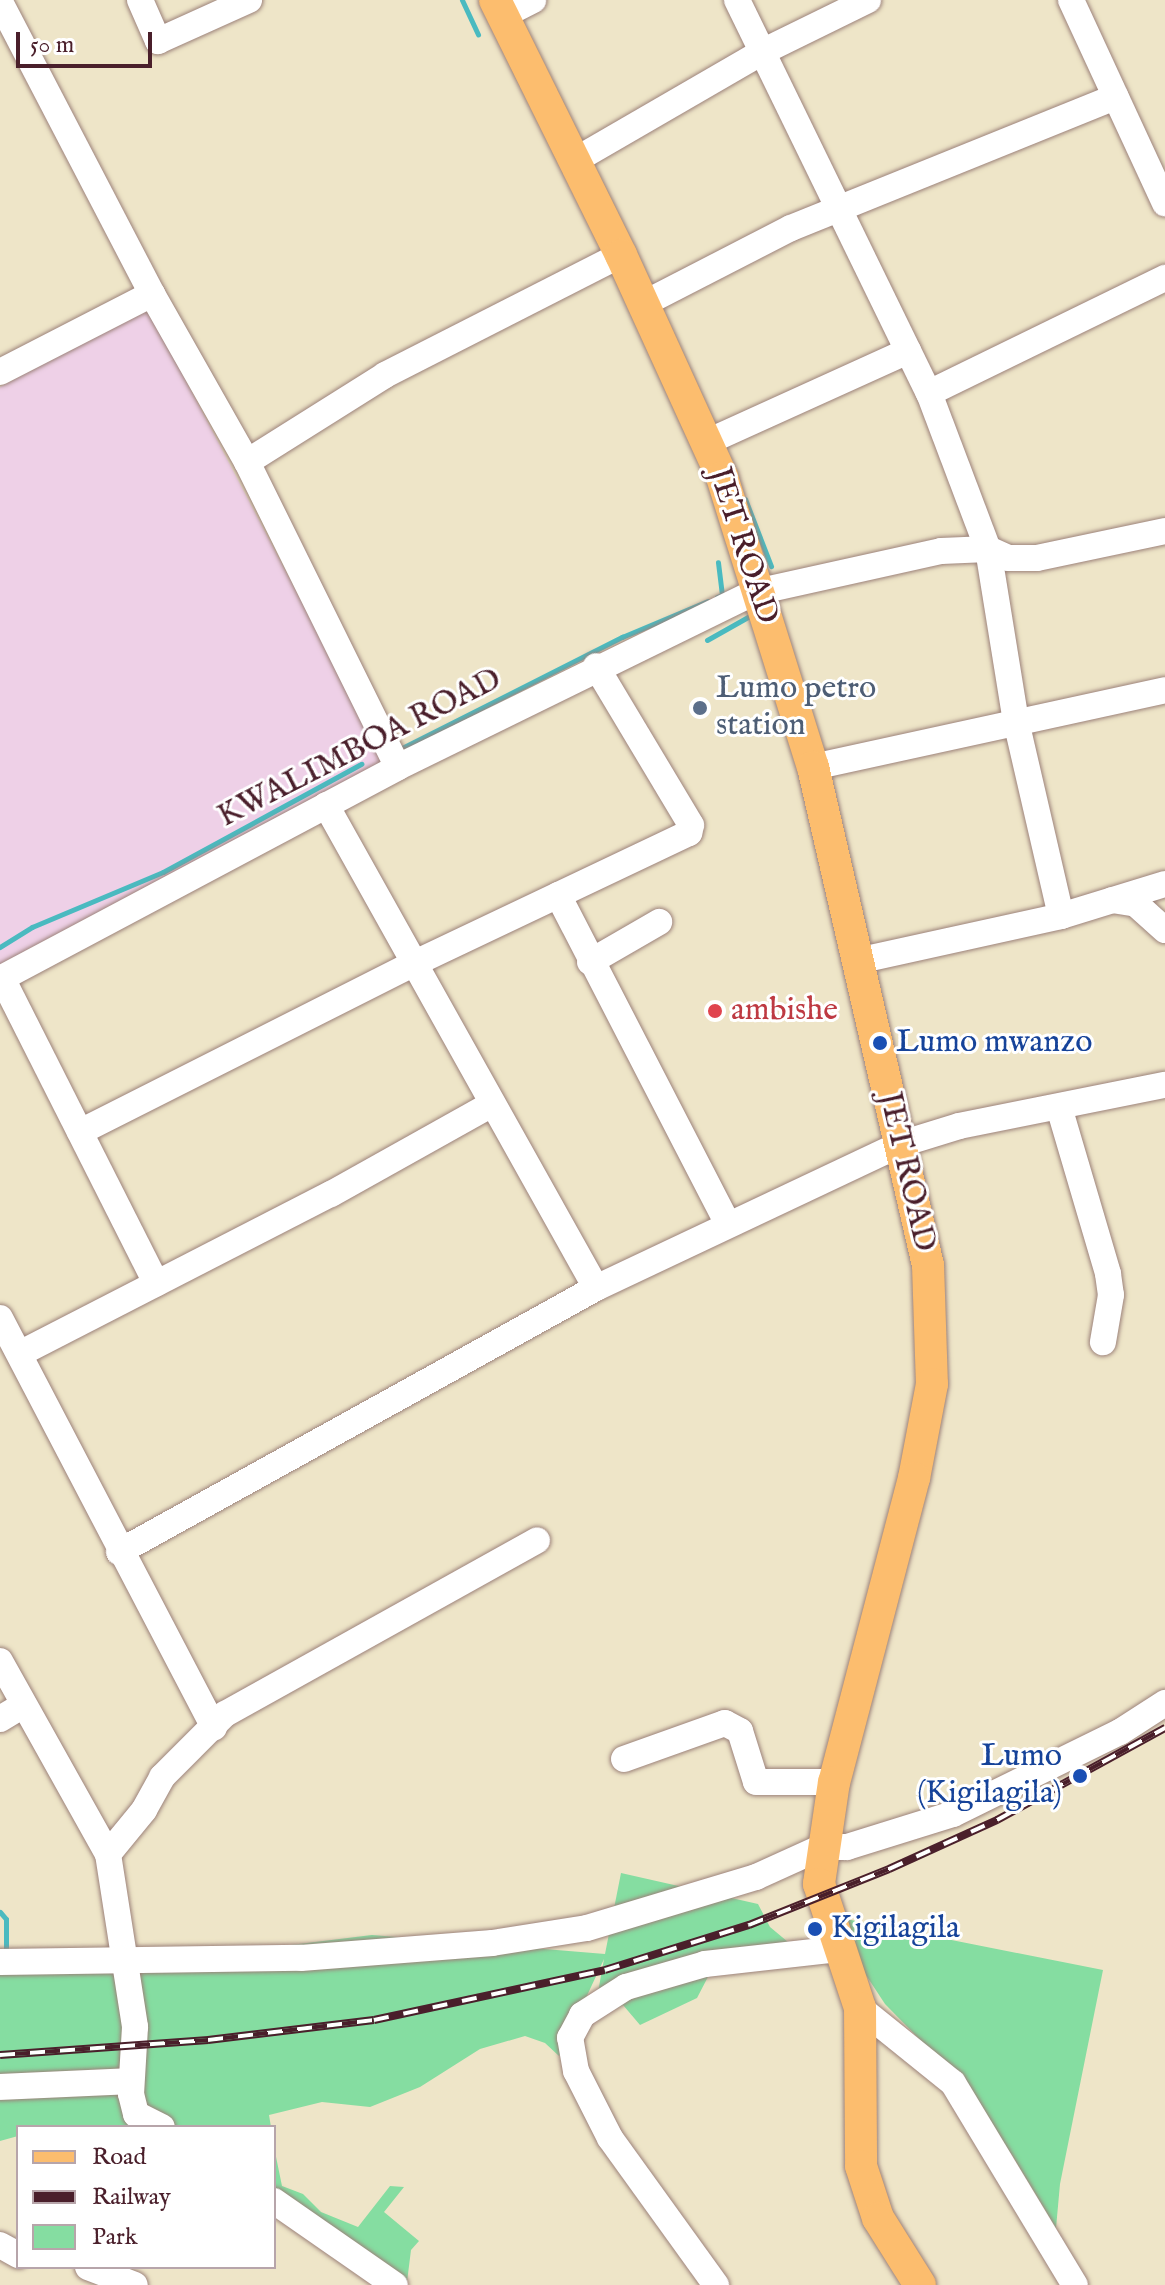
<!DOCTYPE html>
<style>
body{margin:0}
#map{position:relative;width:1165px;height:2285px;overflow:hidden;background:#eee5c8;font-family:"IM FELL English",serif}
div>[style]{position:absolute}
.built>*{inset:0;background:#eed0e7}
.green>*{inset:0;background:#85dda1}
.stream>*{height:5px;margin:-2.5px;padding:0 2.5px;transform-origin:2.5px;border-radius:2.5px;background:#4abac0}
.roads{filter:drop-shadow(0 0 2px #9c827a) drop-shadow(0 0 2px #9c827a)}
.minor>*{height:26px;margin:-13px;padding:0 13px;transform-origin:13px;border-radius:13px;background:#fff}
.major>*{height:32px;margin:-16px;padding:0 16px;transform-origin:16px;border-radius:16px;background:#fcbd6e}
.rail>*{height:8px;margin-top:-4px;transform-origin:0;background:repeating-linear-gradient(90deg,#fff 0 15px,#4a1f2b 0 30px);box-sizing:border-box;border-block:2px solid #4a1f2b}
.dots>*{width:22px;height:22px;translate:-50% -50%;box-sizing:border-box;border:4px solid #fff;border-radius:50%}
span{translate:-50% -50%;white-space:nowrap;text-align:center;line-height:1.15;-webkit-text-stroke:6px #fff;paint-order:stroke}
.street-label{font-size:32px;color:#4a1f2b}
.service-label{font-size:32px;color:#4e5e75}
.left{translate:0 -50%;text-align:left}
.health-label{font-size:32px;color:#be3a42}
.transit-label{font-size:32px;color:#164399}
.right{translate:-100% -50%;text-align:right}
.legend{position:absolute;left:16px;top:2125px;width:260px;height:144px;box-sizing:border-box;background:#fff;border:2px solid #b7a5aa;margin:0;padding:10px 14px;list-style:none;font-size:24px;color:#4a1f2b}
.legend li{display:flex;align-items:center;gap:16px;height:40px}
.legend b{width:40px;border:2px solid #b7a5aa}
.scale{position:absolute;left:16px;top:32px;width:136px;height:36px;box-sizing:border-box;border:4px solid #4a1f2b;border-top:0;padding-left:10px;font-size:24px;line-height:28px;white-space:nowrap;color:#4a1f2b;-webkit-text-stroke:6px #fff;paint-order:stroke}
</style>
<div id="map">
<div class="built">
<div style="clip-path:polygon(148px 308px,386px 763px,0 966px,0 387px)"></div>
</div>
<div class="green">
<div style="clip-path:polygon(621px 1873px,758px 1904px,770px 1927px,788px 1942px,710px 1973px,697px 1998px,640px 2025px,623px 2005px,593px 2020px,604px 1959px,559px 2056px,545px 2043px,525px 2036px,480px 2049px,420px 2087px,370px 2107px,322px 2102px,269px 2115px,271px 2127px,18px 2127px,18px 2136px,0 2141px,0 1954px,258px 1949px,372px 1935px,605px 1954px)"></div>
<div style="clip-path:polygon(846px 1919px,1103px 1970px,1060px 2184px,1056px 2228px,1012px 2155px,936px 2056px,885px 2004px,864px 1972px)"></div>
<div style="clip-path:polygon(274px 2147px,282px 2186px,303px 2194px,321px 2212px,358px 2227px,390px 2186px,404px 2187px,384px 2212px,419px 2241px,411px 2250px,407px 2282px,274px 2198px)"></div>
</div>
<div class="stream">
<div style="left:462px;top:0;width:38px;rotate:65deg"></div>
<div style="left:745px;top:499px;width:72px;rotate:68.8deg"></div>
<div style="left:717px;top:597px;width:5px;rotate:-22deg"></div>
<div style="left:722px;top:595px;width:33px;rotate:-97deg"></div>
<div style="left:707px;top:640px;width:55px;rotate:-29.4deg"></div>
<div style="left:400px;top:749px;width:249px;rotate:-26.8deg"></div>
<div style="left:622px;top:637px;width:93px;rotate:-22.7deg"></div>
<div style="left:0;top:947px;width:38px;rotate:-32deg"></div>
<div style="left:32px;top:927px;width:142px;rotate:-22.8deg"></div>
<div style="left:163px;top:872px;width:226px;rotate:-28.6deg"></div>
<div style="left:0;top:1912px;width:9px;rotate:49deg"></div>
<div style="left:6px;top:1919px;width:35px;rotate:90deg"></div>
</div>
<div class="roads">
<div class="minor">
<div style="left:140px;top:0;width:45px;rotate:66.3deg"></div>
<div style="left:158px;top:41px;width:100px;rotate:-24.3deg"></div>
<div style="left:737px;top:0;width:437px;rotate:64deg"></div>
<div style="left:929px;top:393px;width:167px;rotate:69.3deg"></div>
<div style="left:988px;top:549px;width:174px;rotate:80.8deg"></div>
<div style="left:1016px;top:721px;width:200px;rotate:77deg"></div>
<div style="left:1071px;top:0;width:224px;rotate:65.2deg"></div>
<div style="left:0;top:2px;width:329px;rotate:62.5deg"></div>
<div style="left:152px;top:294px;width:193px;rotate:60.5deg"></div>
<div style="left:247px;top:462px;width:340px;rotate:63.7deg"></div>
<div style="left:502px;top:16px;width:35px;rotate:-27deg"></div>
<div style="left:574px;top:161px;width:217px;rotate:-30.1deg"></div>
<div style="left:762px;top:52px;width:118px;rotate:-26.1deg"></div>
<div style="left:643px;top:304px;width:166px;rotate:-27.2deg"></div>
<div style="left:791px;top:228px;width:350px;rotate:-22deg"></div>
<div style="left:0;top:372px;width:171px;rotate:-27.2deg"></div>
<div style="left:929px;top:393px;width:263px;rotate:-26deg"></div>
<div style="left:709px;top:448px;width:12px;rotate:-55deg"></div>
<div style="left:716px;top:438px;width:211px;rotate:-24.4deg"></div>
<div style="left:247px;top:462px;width:163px;rotate:-32.2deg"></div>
<div style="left:385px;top:375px;width:265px;rotate:-27deg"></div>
<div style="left:813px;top:767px;width:360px;rotate:-12.3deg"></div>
<div style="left:326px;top:805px;width:553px;rotate:60.79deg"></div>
<div style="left:558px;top:895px;width:369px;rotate:62.7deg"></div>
<div style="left:1112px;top:900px;width:24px;rotate:9deg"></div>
<div style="left:1136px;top:904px;width:39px;rotate:42deg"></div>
<div style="left:857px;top:961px;width:209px;rotate:-12.4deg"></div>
<div style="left:1061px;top:916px;width:109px;rotate:-17.1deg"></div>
<div style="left:590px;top:962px;width:80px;rotate:-30.1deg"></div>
<div style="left:2px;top:978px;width:342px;rotate:63.2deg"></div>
<div style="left:0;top:979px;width:451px;rotate:-28deg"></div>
<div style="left:398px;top:767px;width:398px;rotate:-26.1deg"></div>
<div style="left:756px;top:592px;width:189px;rotate:-12.5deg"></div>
<div style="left:941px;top:551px;width:47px;rotate:-2.4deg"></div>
<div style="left:988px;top:549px;width:22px;rotate:24deg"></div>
<div style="left:1008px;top:558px;width:29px"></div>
<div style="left:1037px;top:558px;width:131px;rotate:-11.9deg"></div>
<div style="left:1059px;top:1107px;width:174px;rotate:73.6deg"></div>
<div style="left:1108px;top:1274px;width:21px;rotate:82deg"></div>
<div style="left:1111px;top:1295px;width:48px;rotate:99.7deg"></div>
<div style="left:80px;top:1132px;width:373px;rotate:-26.8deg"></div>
<div style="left:413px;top:964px;width:306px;rotate:-25.4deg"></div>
<div style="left:689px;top:833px;width:8px;rotate:-76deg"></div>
<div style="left:691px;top:825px;width:185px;rotate:-120.9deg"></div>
<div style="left:0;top:1318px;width:462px;rotate:62.4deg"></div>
<div style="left:21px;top:1353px;width:348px;rotate:-27.2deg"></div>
<div style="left:331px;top:1194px;width:184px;rotate:-29.2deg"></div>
<div style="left:119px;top:1552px;width:545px;rotate:-28.96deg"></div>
<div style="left:596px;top:1288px;width:337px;rotate:-25.3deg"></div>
<div style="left:901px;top:1144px;width:61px;rotate:-17.2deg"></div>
<div style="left:959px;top:1126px;width:210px;rotate:-11.3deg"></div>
<div style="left:0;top:1661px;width:221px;rotate:60.8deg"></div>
<div style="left:108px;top:1854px;width:175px;rotate:81.1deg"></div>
<div style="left:135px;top:2027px;width:67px;rotate:93.4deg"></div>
<div style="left:131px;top:2094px;width:21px;rotate:76deg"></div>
<div style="left:136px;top:2114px;width:29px;rotate:27deg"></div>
<div style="left:0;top:1719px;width:27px;rotate:-31deg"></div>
<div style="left:624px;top:1759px;width:107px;rotate:-19.6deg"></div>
<div style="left:725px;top:1723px;width:17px;rotate:28deg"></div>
<div style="left:740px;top:1731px;width:53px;rotate:72.6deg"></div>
<div style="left:756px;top:1782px;width:78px"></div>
<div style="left:108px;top:1854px;width:57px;rotate:-50.7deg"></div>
<div style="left:144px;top:1810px;width:38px;rotate:-61deg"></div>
<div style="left:162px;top:1777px;width:89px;rotate:-45deg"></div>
<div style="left:225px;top:1714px;width:357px;rotate:-29.1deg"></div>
<div style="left:0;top:1962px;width:301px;rotate:-0.8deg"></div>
<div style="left:301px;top:1958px;width:192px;rotate:-4.5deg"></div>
<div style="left:492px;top:1943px;width:96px;rotate:-9deg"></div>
<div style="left:587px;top:1928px;width:177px;rotate:-16.8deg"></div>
<div style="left:756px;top:1877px;width:72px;rotate:-24.4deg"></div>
<div style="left:822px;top:1847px;width:25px"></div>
<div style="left:847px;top:1847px;width:111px;rotate:-17.3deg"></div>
<div style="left:953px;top:1814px;width:186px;rotate:-26.2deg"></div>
<div style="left:1120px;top:1732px;width:54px;rotate:-32.8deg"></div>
<div style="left:860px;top:2008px;width:119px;rotate:38.9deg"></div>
<div style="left:953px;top:2083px;width:236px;rotate:58.9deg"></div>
<div style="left:0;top:2087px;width:131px;rotate:-2.6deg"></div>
<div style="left:274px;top:2201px;width:147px;rotate:34.8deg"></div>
<div style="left:0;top:2245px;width:21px;rotate:29deg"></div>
<div style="left:88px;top:2267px;width:50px;rotate:21deg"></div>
<div style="left:716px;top:2285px;width:181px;rotate:-125.8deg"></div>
<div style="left:610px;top:2138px;width:75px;rotate:-116.9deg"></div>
<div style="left:576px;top:2071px;width:34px;rotate:-100deg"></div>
<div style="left:570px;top:2038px;width:26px;rotate:-62deg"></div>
<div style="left:582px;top:2015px;width:52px;rotate:-32.5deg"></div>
<div style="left:626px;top:1987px;width:82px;rotate:-16.2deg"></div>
<div style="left:705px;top:1964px;width:134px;rotate:-6.4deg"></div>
</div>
<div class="major">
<div style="left:495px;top:0;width:284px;rotate:63.7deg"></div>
<div style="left:621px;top:255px;width:244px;rotate:65.5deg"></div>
<div style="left:722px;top:477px;width:304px;rotate:72.6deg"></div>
<div style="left:813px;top:767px;width:511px;rotate:77deg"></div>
<div style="left:928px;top:1265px;width:119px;rotate:88.1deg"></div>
<div style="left:932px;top:1384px;width:96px;rotate:100.8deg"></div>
<div style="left:914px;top:1478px;width:314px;rotate:104.7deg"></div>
<div style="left:834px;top:1782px;width:103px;rotate:98.4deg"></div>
<div style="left:819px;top:1884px;width:131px;rotate:71.7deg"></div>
<div style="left:860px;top:2008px;width:158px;rotate:89.6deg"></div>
<div style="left:861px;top:2166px;width:55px;rotate:71.9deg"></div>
<div style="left:878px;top:2218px;width:79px;rotate:57.9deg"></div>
</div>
</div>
<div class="rail">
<div style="left:0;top:2055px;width:209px;rotate:-4.1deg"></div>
<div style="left:208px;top:2040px;width:167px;rotate:-6.9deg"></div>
<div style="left:374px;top:2020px;width:236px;rotate:-12.2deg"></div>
<div style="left:605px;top:1970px;width:151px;rotate:-17.4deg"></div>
<div style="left:749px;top:1925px;width:151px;rotate:-21.8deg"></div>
<div style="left:889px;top:1869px;width:119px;rotate:-24.4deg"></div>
<div style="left:997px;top:1820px;width:192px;rotate:-28.7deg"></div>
</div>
<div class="dots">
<div style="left:700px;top:708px;background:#5c6f8a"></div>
<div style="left:715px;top:1011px;background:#e0444e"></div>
<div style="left:880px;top:1043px;background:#1a4fb4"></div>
<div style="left:1080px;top:1776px;background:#1a4fb4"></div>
<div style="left:815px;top:1929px;background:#1a4fb4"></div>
</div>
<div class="street-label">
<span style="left:742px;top:546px;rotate:72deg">JET ROAD</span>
<span style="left:360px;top:749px;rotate:-27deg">KWALIMBOA ROAD</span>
<span style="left:906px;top:1172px;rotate:77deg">JET ROAD</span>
</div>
<div class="service-label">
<span class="left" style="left:716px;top:708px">Lumo petro<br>station</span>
</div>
<div class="health-label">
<span class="left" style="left:731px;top:1011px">ambishe</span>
</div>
<div class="transit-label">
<span class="left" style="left:896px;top:1043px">Lumo mwanzo</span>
<span class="right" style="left:1062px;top:1776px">Lumo<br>(Kigilagila)</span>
<span class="left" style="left:831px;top:1929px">Kigilagila</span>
</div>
<ul class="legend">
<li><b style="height:10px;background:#fcbd6e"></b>Road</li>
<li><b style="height:10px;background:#4a1f2b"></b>Railway</li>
<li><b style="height:22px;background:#85dda1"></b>Park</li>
</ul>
<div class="scale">50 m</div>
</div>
